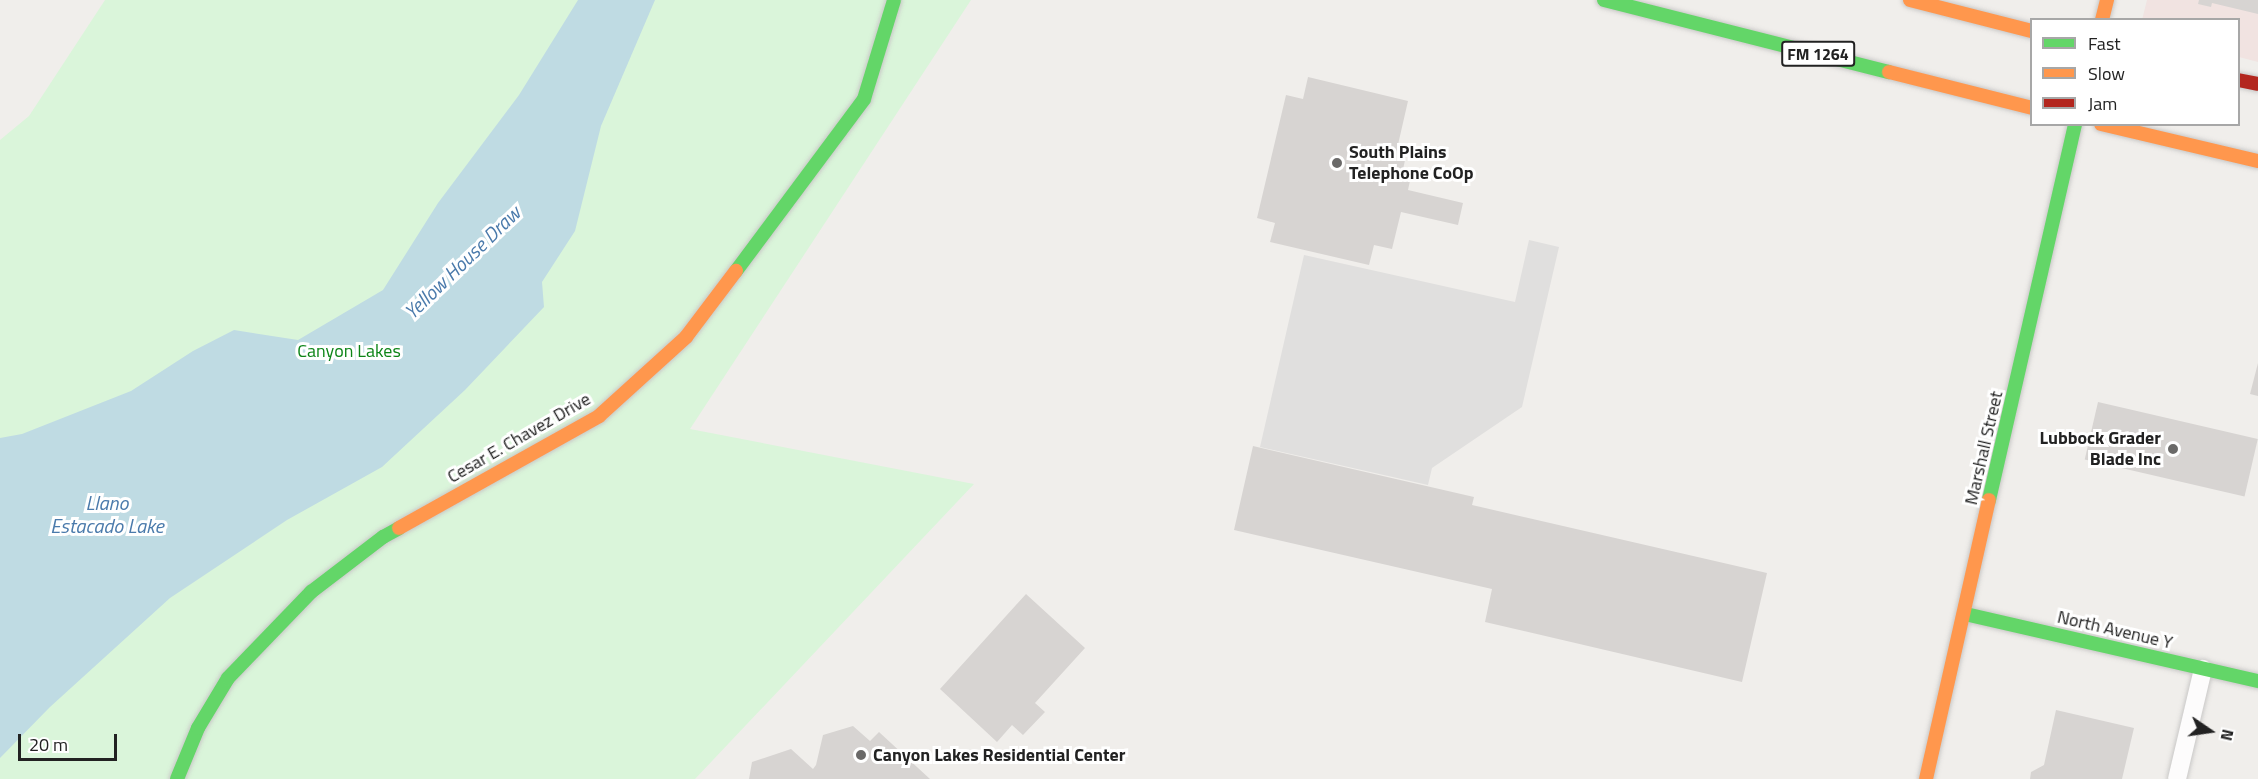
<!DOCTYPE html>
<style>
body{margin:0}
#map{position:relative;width:2258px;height:779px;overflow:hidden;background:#f0eeeb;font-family:"Titillium Web",sans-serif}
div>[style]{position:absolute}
.commercial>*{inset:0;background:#f1e3e1}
.park>*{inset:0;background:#daf5da}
.parking>*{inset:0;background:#e0dfde}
.water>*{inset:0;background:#bfdbe3}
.building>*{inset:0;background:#d7d4d2;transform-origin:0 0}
.roads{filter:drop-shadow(0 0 2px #c9c8c7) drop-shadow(0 0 2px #c9c8c7)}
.lane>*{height:18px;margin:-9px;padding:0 9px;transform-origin:9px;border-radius:9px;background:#fdfcfc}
.fast>*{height:14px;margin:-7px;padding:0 7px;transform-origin:7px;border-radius:7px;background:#63d668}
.slow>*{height:14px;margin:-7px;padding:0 7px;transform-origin:7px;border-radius:7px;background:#ff974d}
.jam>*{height:14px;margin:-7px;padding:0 7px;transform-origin:7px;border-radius:7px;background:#b3261e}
.dots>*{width:16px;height:16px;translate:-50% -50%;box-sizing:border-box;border:3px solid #fff;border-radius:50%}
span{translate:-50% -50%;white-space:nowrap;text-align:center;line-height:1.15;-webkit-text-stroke:6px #fff;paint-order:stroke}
.shield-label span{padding:2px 4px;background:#fff;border:2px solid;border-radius:4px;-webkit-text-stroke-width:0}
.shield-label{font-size:16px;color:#222;font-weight:700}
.poi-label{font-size:18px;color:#222;font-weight:700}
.left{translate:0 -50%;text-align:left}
.right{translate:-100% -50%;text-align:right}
.park-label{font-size:18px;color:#0c8416}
.street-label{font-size:18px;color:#222}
.water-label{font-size:20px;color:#4a7aab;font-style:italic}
.legend{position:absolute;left:2030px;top:18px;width:210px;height:108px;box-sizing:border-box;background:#fff;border:2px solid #a7a7a7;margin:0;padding:8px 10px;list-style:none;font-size:18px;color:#222}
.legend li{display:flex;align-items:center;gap:12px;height:30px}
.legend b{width:30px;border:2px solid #a7a7a7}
.north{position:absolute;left:2180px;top:701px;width:60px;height:60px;-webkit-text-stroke:4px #fff;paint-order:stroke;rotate:103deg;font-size:16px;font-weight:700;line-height:24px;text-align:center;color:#222}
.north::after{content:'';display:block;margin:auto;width:21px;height:27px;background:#222;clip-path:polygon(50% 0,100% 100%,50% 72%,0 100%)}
.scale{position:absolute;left:18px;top:734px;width:99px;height:27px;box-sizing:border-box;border:3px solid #222;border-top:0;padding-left:8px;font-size:18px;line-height:21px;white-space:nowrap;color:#222;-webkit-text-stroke:4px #fff;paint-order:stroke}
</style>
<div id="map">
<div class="commercial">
<div style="clip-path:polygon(2147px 0,2258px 0,2258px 62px,2239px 57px,2238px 20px,2142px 20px)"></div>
</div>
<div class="park">
<div style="clip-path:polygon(105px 0,971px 0,690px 429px,974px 484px,695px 779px,0 779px,0 140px,29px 116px)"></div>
</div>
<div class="parking">
<div style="clip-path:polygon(1529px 240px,1559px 247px,1522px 407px,1432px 468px,1428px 485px,1260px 447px,1304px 255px,1515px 302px)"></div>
</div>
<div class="water">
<div style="clip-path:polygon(578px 0,655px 0,601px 126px,575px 231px,542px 282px,544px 307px,465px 390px,382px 467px,287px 520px,170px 598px,50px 707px,0 758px,0 438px,22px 434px,131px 391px,193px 351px,234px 330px,298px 340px,383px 290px,438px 203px,519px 95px)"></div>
</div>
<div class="building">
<div style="clip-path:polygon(2199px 0,2258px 0,2258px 14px,2212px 3px,2211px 7px,2198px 4px)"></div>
<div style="clip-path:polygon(1308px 77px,1408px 101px,1397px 149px,1407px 151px,1402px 174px,1411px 176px,1408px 190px,1463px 203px,1458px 225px,1401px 212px,1392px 249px,1374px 245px,1369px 265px,1270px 242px,1275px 223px,1257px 218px,1286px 95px,1303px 99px)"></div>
<div style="clip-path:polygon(2258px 363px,2258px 396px,2250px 394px)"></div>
<div style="left:2098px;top:402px;width:164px;height:59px;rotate:13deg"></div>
<div style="clip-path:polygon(1253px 446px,1474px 497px,1472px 505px,1767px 573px,1742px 682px,1485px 622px,1492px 589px,1234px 530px)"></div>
<div style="clip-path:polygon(1026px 594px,1085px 648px,1035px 703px,1045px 712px,1023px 735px,1012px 725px,997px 742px,940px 689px)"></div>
<div style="clip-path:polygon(2056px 710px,2134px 728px,2122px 779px,2030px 779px,2031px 772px,2044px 765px)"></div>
<div style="clip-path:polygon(853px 726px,870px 741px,879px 732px,930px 779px,749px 779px,752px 762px,791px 749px,813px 769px,816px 765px,823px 735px)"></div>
</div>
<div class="roads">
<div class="lane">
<div style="left:2177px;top:779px;width:113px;rotate:-76.7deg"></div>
</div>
<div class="fast">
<div style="left:1604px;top:0;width:294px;rotate:14.2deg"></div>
<div style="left:736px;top:271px;width:214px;rotate:-53.3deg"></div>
<div style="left:864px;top:99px;width:103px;rotate:-73.1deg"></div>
<div style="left:1989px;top:500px;width:386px;rotate:-77.1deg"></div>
<div style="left:1965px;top:614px;width:301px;rotate:12.9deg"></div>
<div style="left:177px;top:779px;width:55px;rotate:-67.6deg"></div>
<div style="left:198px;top:728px;width:58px;rotate:-59deg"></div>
<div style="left:228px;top:678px;width:120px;rotate:-46deg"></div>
<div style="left:311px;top:592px;width:91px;rotate:-37.4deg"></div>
<div style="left:383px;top:537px;width:18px;rotate:-29deg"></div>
</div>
<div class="slow">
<div style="left:1910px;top:0;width:126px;rotate:14.3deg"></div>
<div style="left:2102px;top:20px;width:21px;rotate:-76deg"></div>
<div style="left:1889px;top:72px;width:147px;rotate:14.1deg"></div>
<div style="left:2101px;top:124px;width:161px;rotate:13.3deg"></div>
<div style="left:399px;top:528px;width:229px;rotate:-29.2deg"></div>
<div style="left:599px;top:416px;width:118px;rotate:-42.2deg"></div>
<div style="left:686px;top:337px;width:83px;rotate:-52.9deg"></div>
<div style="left:1926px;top:779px;width:286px;rotate:-77.3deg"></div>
</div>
<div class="jam">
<div style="left:2238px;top:80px;width:20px;rotate:11deg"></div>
</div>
</div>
<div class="dots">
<div style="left:1337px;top:163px;background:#6a6968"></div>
<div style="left:2173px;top:449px;background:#6a6968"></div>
<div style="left:861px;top:755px;background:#6a6968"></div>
</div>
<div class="shield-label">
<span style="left:1818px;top:54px">FM 1264</span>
</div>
<div class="poi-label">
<span class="left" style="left:1349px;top:163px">South Plains<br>Telephone CoOp</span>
<span class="right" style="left:2161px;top:449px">Lubbock Grader<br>Blade Inc</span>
<span class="left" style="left:873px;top:755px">Canyon Lakes Residential Center</span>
</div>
<div class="park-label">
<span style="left:349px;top:351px">Canyon Lakes</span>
</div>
<div class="street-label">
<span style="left:519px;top:438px;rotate:-30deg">Cesar E. Chavez Drive</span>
<span style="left:1984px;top:448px;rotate:-77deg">Marshall Street</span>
<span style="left:2115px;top:630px;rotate:13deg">North Avenue Y</span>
</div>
<div class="water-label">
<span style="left:462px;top:262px;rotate:-44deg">Yellow House Draw</span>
<span style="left:107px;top:514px">Llano<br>Estacado Lake</span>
</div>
<ul class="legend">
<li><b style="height:8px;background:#63d668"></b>Fast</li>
<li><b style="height:8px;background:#ff974d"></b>Slow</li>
<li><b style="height:8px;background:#b3261e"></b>Jam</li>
</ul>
<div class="north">N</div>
<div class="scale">20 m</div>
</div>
